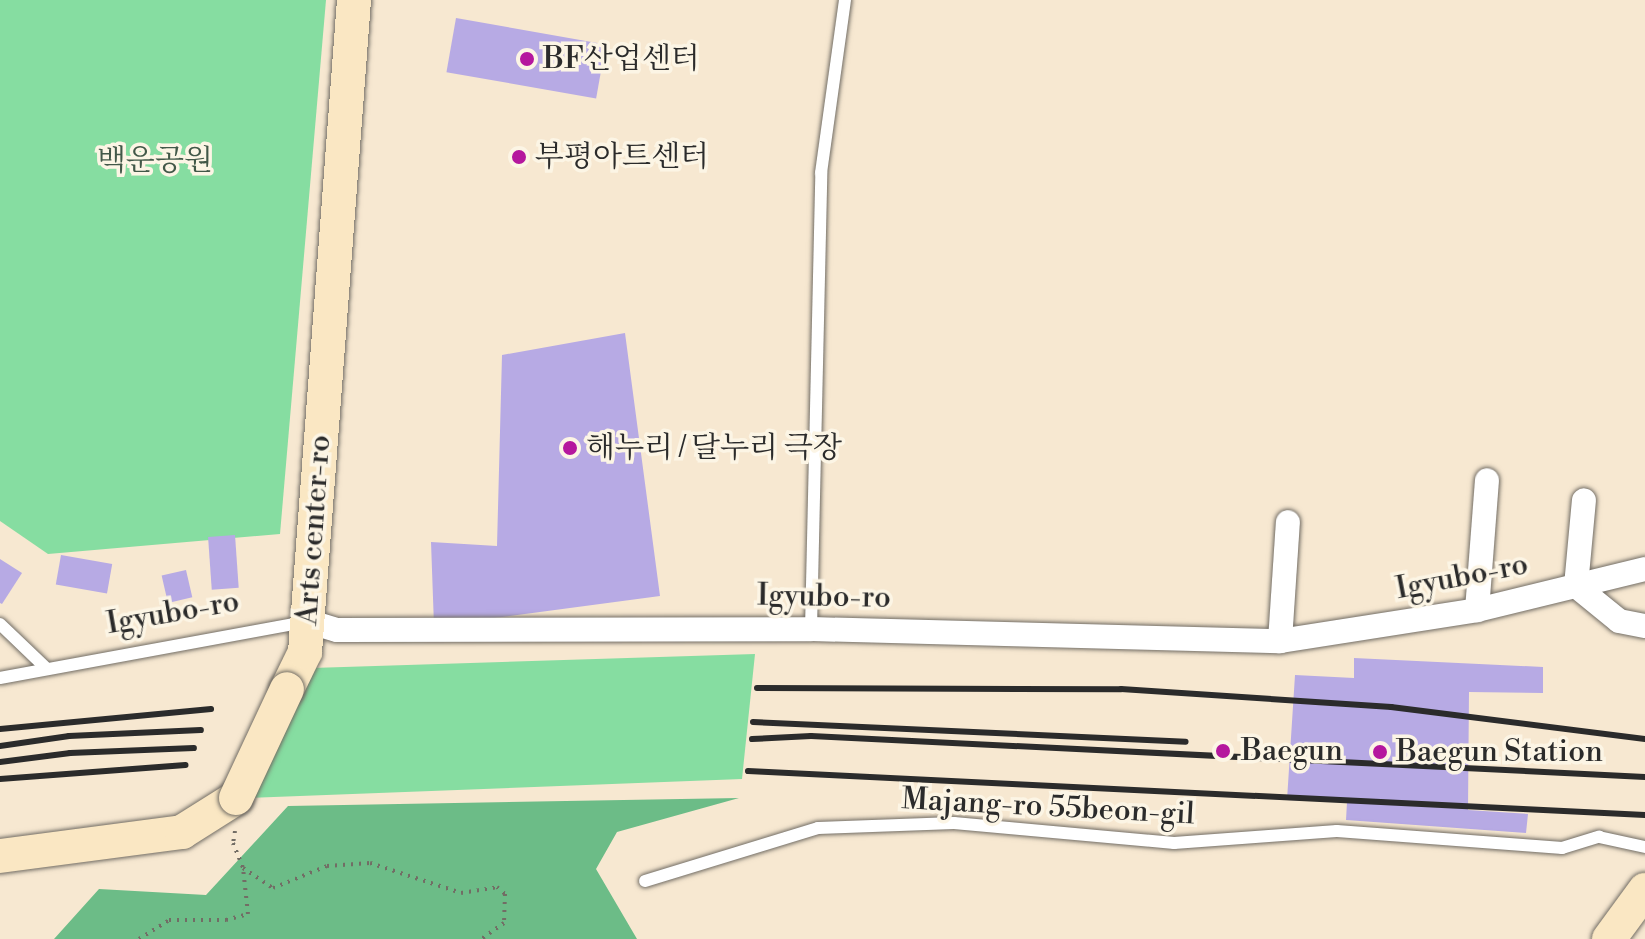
<!DOCTYPE html>
<meta charset="utf-8">
<style>
body{margin:0}
#map{position:relative;width:1645px;height:939px;overflow:hidden;background:#f7e8d1;font-family:"Libre Bodoni","Noto Serif KR",serif}
div>[style]{position:absolute}
.green>*{inset:0;background:#86dda1}
.forest>*{inset:0;background:#6cbc87}
.building>*{inset:0;background:#b7aae4;transform-origin:0 0}
.path>*{height:4px;margin-top:-2px;transform-origin:0;background:repeating-linear-gradient(90deg,#726d65 0 2px,transparent 0 8px)}
.roads{filter:drop-shadow(0 0 2px #726d65) drop-shadow(0 0 2px #726d65)}
.lane>*{height:12px;margin:-6px;padding:0 6px;transform-origin:6px;border-radius:6px;background:#fff}
.street>*{height:24px;margin:-12px;padding:0 12px;transform-origin:12px;border-radius:12px;background:#fff}
.secondary>*{height:34px;margin:-17px;padding:0 17px;transform-origin:17px;border-radius:17px;background:#fae7c3}
.rail>*{height:6px;margin:-3px;padding:0 3px;transform-origin:3px;border-radius:3px;background:#2b2b2b}
.bridges{filter:drop-shadow(0 0 2px #726d65) drop-shadow(0 0 2px #726d65)}
.secondary-bridge>*{height:34px;margin:-17px;padding:0 17px;transform-origin:17px;border-radius:17px;background:#fae7c3}
.dots>*{width:22px;height:22px;translate:-50% -50%;box-sizing:border-box;border:4px solid #fcf5e5;border-radius:50%}
span{translate:-50% -50%;white-space:nowrap;text-align:center;line-height:1.15;-webkit-text-stroke:7px #fcf5e5;paint-order:stroke}
.poi-label{font-size:30px;color:#2b2b2b}
.left{translate:0 -50%;text-align:left}
.park-label{font-size:30px;color:#425848}
.street-label{font-size:30px;color:#2b2b2b}
</style>
<div id="map">
<div class="green">
<div style="clip-path:polygon(0 0,326px 0,280px 534px,48px 554px,0 521px)"></div>
<div style="clip-path:polygon(755px 654px,742px 779px,250px 798px,312px 668px)"></div>
</div>
<div class="forest">
<div style="clip-path:polygon(739px 798px,617px 832px,596px 869px,637px 939px,54px 939px,99px 889px,206px 895px,288px 806px)"></div>
</div>
<div class="building">
<div style="left:456px;top:18px;width:152px;height:55px;rotate:10deg"></div>
<div style="clip-path:polygon(625px 333px,660px 596px,434px 626px,431px 542px,497px 546px,502px 355px)"></div>
<div style="left:235px;top:535px;width:53px;height:27px;rotate:86deg"></div>
<div style="left:61px;top:555px;width:52px;height:30px;rotate:10deg"></div>
<div style="clip-path:polygon(0 559px,22px 573px,2px 604px,0 603px)"></div>
<div style="left:186px;top:570px;width:28px;height:25px;rotate:77deg"></div>
<div style="clip-path:polygon(1354px 658px,1543px 667px,1543px 693px,1469px 692px,1468px 810px,1528px 814px,1526px 833px,1346px 820px,1347px 802px,1287px 800px,1295px 675px,1354px 678px)"></div>
</div>
<div class="path">
<div style="left:235px;top:831px;width:12px;rotate:99deg"></div>
<div style="left:233px;top:843px;width:27px;rotate:68deg"></div>
<div style="left:243px;top:868px;width:36px;rotate:34deg"></div>
<div style="left:273px;top:888px;width:58px;rotate:-22.2deg"></div>
<div style="left:327px;top:866px;width:43px;rotate:-4deg"></div>
<div style="left:370px;top:863px;width:96px;rotate:18.2deg"></div>
<div style="left:461px;top:893px;width:36px;rotate:-9deg"></div>
<div style="left:497px;top:887px;width:11px;rotate:41deg"></div>
<div style="left:505px;top:894px;width:29px;rotate:92deg"></div>
<div style="left:504px;top:923px;width:28px;rotate:145deg"></div>
<div style="left:139px;top:939px;width:36px;rotate:-32deg"></div>
<div style="left:169px;top:920px;width:57px"></div>
<div style="left:226px;top:920px;width:23px;rotate:-15deg"></div>
<div style="left:248px;top:914px;width:46px;rotate:-96.2deg"></div>
</div>
<div class="roads">
<div class="lane">
<div style="left:0;top:624px;width:62px;rotate:43.7deg"></div>
<div style="left:811px;top:629px;width:456px;rotate:-88.7deg"></div>
<div style="left:821px;top:173px;width:175px;rotate:-82.1deg"></div>
<div style="left:0;top:678px;width:309px;rotate:-10.4deg"></div>
<div style="left:645px;top:881px;width:181px;rotate:-17deg"></div>
<div style="left:818px;top:828px;width:136px;rotate:-2.1deg"></div>
<div style="left:954px;top:823px;width:221px;rotate:5.2deg"></div>
<div style="left:1174px;top:843px;width:163px;rotate:-4.2deg"></div>
<div style="left:1337px;top:831px;width:226px;rotate:4.3deg"></div>
<div style="left:1562px;top:848px;width:39px;rotate:-17deg"></div>
<div style="left:1599px;top:837px;width:47px;rotate:12.3deg"></div>
</div>
<div class="street">
<div style="left:1576px;top:586px;width:86px;rotate:-84.7deg"></div>
<div style="left:1576px;top:586px;width:55px;rotate:39.1deg"></div>
<div style="left:1619px;top:621px;width:26px;rotate:11deg"></div>
<div style="left:1477px;top:610px;width:130px;rotate:-85.6deg"></div>
<div style="left:307px;top:621px;width:31px;rotate:17deg"></div>
<div style="left:337px;top:630px;width:474px;rotate:-0.1deg"></div>
<div style="left:811px;top:629px;width:469px;rotate:1.5deg"></div>
<div style="left:1280px;top:641px;width:199px;rotate:-8.9deg"></div>
<div style="left:1477px;top:610px;width:173px;rotate:-13.7deg"></div>
<div style="left:1280px;top:641px;width:119px;rotate:-86.2deg"></div>
</div>
<div class="secondary">
<div style="left:287px;top:689px;width:41px;rotate:-64.1deg"></div>
<div style="left:305px;top:652px;width:654px;rotate:-85.7deg"></div>
<div style="left:0;top:856px;width:184px;rotate:-7.5deg"></div>
<div style="left:182px;top:832px;width:64px;rotate:-32.2deg"></div>
<div style="left:1609px;top:939px;width:61px;rotate:-53.7deg"></div>
</div>
</div>
<div class="rail">
<div style="left:757px;top:688px;width:364px;rotate:0.2deg"></div>
<div style="left:1121px;top:689px;width:271px;rotate:3.8deg"></div>
<div style="left:1391px;top:707px;width:256px;rotate:7.2deg"></div>
<div style="left:753px;top:722px;width:433px;rotate:2.6deg"></div>
<div style="left:0;top:729px;width:212px;rotate:-5.4deg"></div>
<div style="left:752px;top:739px;width:59px;rotate:-2.9deg"></div>
<div style="left:811px;top:736px;width:835px;rotate:2.81deg"></div>
<div style="left:0;top:746px;width:70px;rotate:-8.2deg"></div>
<div style="left:69px;top:736px;width:132px;rotate:-2.6deg"></div>
<div style="left:0;top:762px;width:71px;rotate:-7.3deg"></div>
<div style="left:70px;top:753px;width:124px;rotate:-2.3deg"></div>
<div style="left:748px;top:771px;width:898px;rotate:2.81deg"></div>
<div style="left:0;top:779px;width:186px;rotate:-4.3deg"></div>
</div>
<div class="bridges">
<div class="secondary-bridge">
<div style="left:236px;top:798px;width:120px;rotate:-64.9deg"></div>
</div>
</div>
<div class="dots">
<div style="left:527px;top:59px;background:#b5179e"></div>
<div style="left:519px;top:157px;background:#b5179e"></div>
<div style="left:570px;top:448px;background:#b5179e"></div>
<div style="left:1223px;top:751px;background:#b5179e"></div>
<div style="left:1380px;top:752px;background:#b5179e"></div>
</div>
<div class="poi-label">
<span class="left" style="left:543px;top:59px">BF산업센터</span>
<span class="left" style="left:535px;top:157px">부평아트센터</span>
<span class="left" style="left:586px;top:448px">해누리 / 달누리 극장</span>
<span class="left" style="left:1241px;top:751px">Baegun</span>
<span class="left" style="left:1396px;top:752px">Baegun Station</span>
</div>
<div class="park-label">
<span style="left:155px;top:161px">백운공원</span>
</div>
<div class="street-label">
<span style="left:314px;top:530px;rotate:-86deg">Arts center-ro</span>
<span style="left:1462px;top:577px;rotate:-11deg">Igyubo-ro</span>
<span style="left:824px;top:597px;rotate:1deg">Igyubo-ro</span>
<span style="left:173px;top:613px;rotate:-10deg">Igyubo-ro</span>
<span style="left:1048px;top:807px;rotate:3deg">Majang-ro 55beon-gil</span>
</div>
</div>
